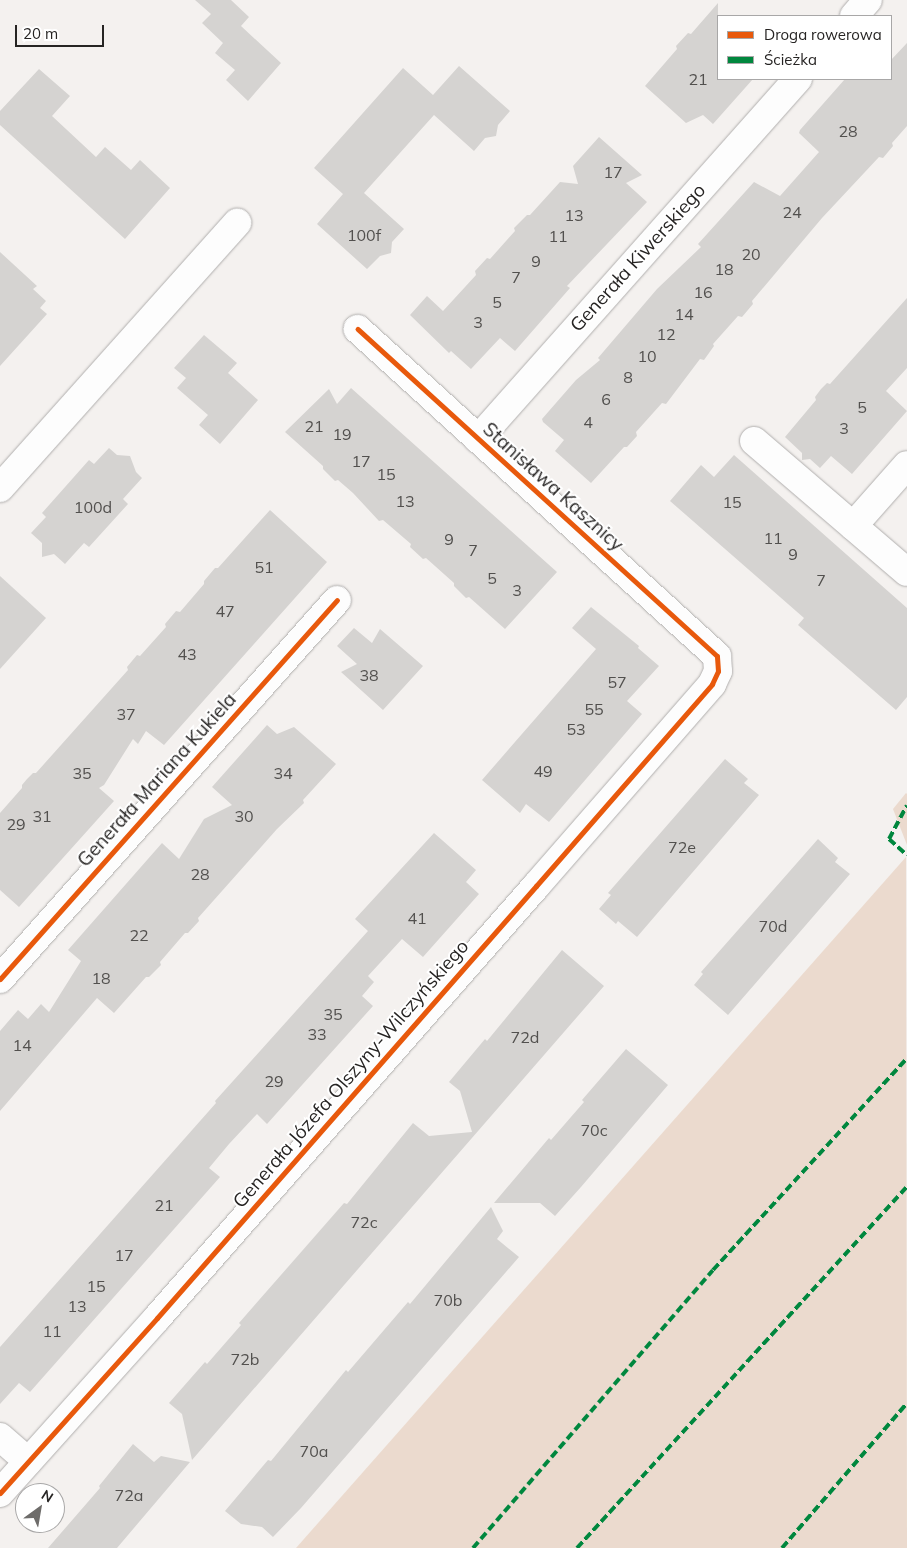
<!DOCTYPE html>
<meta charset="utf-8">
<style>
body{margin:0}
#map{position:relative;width:907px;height:1548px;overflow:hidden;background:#f4f1ef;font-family:Mulish,sans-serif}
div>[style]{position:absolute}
.green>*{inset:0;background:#ebdace}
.building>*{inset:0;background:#d5d3d1}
.roads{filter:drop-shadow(0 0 1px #b0aead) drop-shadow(0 0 1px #b0aead)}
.minor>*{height:28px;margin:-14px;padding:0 14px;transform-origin:14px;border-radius:14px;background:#fdfdfd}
.quiet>*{height:4px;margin-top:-2px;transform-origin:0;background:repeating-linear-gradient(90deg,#00873e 0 8px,transparent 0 12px)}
.cycleway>*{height:5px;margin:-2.5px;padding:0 2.5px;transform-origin:2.5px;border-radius:2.5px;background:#e8590c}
span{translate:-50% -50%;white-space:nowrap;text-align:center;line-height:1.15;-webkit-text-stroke:4px #fff;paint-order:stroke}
.number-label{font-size:16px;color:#52504e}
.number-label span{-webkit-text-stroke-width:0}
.street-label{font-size:19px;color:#262423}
.legend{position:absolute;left:717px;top:15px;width:175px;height:65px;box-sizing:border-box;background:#fff;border:1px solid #a8a7a7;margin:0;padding:6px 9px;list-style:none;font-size:15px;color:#262423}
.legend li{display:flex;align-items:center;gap:10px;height:25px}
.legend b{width:25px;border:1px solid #a8a7a7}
.north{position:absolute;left:15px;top:1483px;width:50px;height:50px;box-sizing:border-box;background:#fff;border:1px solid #a8a7a7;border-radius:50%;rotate:32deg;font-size:14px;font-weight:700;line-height:20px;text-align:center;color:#262423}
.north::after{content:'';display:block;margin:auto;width:18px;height:22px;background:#6e6c6a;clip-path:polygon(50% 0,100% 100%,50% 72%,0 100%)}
.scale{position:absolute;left:15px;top:25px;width:89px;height:22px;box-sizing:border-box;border:2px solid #262423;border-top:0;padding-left:6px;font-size:15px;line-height:18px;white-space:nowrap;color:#262423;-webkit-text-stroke:4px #fff;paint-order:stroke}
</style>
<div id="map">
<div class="green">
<div style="clip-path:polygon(906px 793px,907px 794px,907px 845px,893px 809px)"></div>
<div style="clip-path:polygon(906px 857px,907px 1548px,296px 1548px)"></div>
</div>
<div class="building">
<div style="clip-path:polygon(195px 0,231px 0,249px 17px,241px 26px,281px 63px,248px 101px,226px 80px,235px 70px,215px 53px,223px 43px,202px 23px,211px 14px)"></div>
<div style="clip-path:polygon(718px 3px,718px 79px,753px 79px,713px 124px,703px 115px,686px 123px,645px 86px,677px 49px,676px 46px,688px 33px,691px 34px)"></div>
<div style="clip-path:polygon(907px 43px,907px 126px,892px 143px,893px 146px,883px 158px,879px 157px,822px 218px,752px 301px,753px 304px,742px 317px,738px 316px,713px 344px,714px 346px,704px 360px,700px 359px,666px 404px,662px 403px,636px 432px,637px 436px,627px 447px,624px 447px,591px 483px,555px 451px,564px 440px,543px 422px,542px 419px,576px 380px,600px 360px,598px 358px,657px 289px,701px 247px,698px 244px,754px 182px,780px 196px,819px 152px,799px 133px,800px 130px,845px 79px,891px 79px,891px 60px)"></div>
<div style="clip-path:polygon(459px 66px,510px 111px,498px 125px,496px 136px,485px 138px,474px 151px,434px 115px,364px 193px,404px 229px,392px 242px,391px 253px,380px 256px,367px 269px,317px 224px,343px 194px,314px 168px,403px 68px,433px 95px)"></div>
<div style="clip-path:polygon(39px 69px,70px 96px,52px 116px,96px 157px,105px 147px,131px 170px,140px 160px,170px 188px,125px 239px,0 125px,0 111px)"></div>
<div style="clip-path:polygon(599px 137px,642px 175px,626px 183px,647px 202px,567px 286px,570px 288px,515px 351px,500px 338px,471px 369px,451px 351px,449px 353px,410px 315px,427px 296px,443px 311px,476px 275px,475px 271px,487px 258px,490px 259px,515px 231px,514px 228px,527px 215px,530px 215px,560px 182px,578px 184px,573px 166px)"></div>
<div style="clip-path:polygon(0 252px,37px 286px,33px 289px,46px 301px,40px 308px,47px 314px,0 366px)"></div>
<div style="clip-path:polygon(907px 298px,907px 368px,886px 391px,907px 411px,852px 474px,831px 456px,820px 468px,810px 459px,802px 460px,802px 453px,785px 437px,816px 400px,815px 397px,821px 389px,827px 383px,830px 384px)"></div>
<div style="clip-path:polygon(204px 335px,237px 363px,228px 373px,258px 400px,220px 444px,199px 425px,208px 415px,177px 388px,186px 378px,174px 368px)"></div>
<div style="clip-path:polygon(351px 388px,557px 572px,505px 629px,469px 597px,466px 598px,454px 586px,454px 583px,426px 558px,423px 559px,410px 547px,411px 544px,383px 520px,379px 521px,353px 493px,338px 480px,335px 481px,323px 469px,323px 466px,285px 432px,329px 389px,337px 404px)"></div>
<div style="clip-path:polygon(109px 448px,117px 455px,130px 456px,136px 472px,142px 478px,123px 499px,128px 504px,89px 547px,84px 543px,65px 564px,54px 554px,42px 557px,42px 543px,31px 533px,46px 517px,42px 513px,89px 460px,94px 464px)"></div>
<div style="clip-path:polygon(734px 455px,907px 608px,907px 697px,896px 710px,798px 625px,804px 618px,670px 501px,701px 465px,714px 477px)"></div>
<div style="clip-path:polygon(270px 510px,327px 562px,164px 745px,146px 731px,138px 744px,133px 739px,104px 785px,99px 788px,114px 801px,19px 907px,0 890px,0 813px,22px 788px,22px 785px,27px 779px,33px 773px,36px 773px,128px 670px,127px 667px,137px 655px,140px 656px,166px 627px,165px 624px,176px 611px,180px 612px,204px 584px,204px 581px,215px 568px,218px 568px)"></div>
<div style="clip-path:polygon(0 576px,46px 618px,0 669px)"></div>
<div style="clip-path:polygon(591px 607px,639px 646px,638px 648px,659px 666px,627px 701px,642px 714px,549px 822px,526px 804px,520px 813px,482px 780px,596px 649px,572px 628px)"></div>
<div style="clip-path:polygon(354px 628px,372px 643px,380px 629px,423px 666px,383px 710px,341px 672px,357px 664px,337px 646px)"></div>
<div style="clip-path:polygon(267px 725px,277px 734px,294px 727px,336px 764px,303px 800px,304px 803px,277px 829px,198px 918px,199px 921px,188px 933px,185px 933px,160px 962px,161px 965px,149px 977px,146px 977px,114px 1013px,97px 998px,0 1111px,0 1031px,18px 1010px,28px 1019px,41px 1004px,49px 1012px,81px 961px,68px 950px,162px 843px,179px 859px,204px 819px,232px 805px,212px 787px)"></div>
<div style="clip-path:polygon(725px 759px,748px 779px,744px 783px,759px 795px,637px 937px,618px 921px,616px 924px,599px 909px,611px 895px,608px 893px)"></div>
<div style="clip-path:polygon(434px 833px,476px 870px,466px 882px,479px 894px,423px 957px,402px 939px,368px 976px,374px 982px,362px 996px,373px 1006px,267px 1124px,257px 1114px,229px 1144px,209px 1168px,220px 1177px,30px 1392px,19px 1383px,0 1404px,0 1347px,216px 1103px,215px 1101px,368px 931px,355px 919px)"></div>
<div style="clip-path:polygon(818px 839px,838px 858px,835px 862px,850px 874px,728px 1015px,694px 985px,703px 974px,701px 972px)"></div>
<div style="clip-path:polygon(562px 950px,604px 986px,192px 1460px,182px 1414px,169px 1403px,205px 1362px,207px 1364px,241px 1325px,239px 1323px,344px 1203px,347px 1204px,413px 1123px,429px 1136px,472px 1132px,460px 1091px,449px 1082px,485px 1039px,487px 1041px)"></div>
<div style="clip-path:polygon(626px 1049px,668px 1085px,581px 1187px,555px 1216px,540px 1203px,494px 1203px,549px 1138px,551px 1140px,584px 1102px,582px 1100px)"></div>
<div style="clip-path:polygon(491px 1207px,503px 1231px,497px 1239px,519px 1257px,301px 1508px,273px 1537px,262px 1527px,241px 1524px,225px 1511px,268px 1460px,271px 1461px,346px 1370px,348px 1372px,408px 1302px,410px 1304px)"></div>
<div style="clip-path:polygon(133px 1444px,154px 1462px,161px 1456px,190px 1462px,117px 1548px,48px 1548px,100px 1488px,99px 1486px)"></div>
</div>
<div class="roads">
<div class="minor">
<div style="left:854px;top:16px;width:21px;rotate:-49deg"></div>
<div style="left:478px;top:439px;width:482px;rotate:-48.4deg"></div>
<div style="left:754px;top:441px;width:201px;rotate:40.6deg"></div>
<div style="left:0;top:488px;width:356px;rotate:-48.2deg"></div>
<div style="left:853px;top:526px;width:81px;rotate:-48.5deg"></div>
<div style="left:0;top:979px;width:507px;rotate:-48.36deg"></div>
<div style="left:0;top:1437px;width:37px;rotate:41deg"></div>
<div style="left:0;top:1493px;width:235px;rotate:-48.1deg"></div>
<div style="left:157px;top:1318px;width:575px;rotate:-48.74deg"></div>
<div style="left:536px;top:886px;width:268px;rotate:-48.9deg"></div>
<div style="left:712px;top:684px;width:14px;rotate:-65deg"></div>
<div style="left:718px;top:671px;width:15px;rotate:-94deg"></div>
<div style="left:717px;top:656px;width:486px;rotate:-137.7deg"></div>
</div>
</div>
<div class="quiet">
<div style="left:889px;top:839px;width:38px;rotate:-62deg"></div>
<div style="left:889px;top:839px;width:24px;rotate:42deg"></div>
<div style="left:473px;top:1548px;width:367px;rotate:-49.2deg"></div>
<div style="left:713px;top:1270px;width:287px;rotate:-47.5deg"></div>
<div style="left:577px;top:1548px;width:490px;rotate:-47.6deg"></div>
<div style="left:782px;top:1548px;width:191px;rotate:-49.2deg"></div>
</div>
<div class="cycleway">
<div style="left:0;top:979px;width:507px;rotate:-48.36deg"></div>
<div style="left:0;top:1493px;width:235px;rotate:-48.1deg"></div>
<div style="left:157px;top:1318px;width:575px;rotate:-48.74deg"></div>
<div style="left:536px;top:886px;width:268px;rotate:-48.9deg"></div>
<div style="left:712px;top:684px;width:14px;rotate:-65deg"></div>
<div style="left:718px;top:671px;width:15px;rotate:-94deg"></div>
<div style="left:717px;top:656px;width:486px;rotate:-137.7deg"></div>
</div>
<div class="number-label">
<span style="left:698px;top:79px">21</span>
<span style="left:848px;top:131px">28</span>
<span style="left:613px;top:172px">17</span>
<span style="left:792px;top:212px">24</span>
<span style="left:574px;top:215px">13</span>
<span style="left:364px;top:235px">100f</span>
<span style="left:558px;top:236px">11</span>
<span style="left:751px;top:254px">20</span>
<span style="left:536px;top:261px">9</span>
<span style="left:724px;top:269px">18</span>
<span style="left:516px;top:277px">7</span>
<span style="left:703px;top:292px">16</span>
<span style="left:497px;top:302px">5</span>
<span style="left:684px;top:314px">14</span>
<span style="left:478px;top:322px">3</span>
<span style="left:666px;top:334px">12</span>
<span style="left:647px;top:356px">10</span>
<span style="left:628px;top:377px">8</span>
<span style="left:606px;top:399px">6</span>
<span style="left:862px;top:407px">5</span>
<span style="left:588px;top:422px">4</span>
<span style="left:314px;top:426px">21</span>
<span style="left:844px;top:428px">3</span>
<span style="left:342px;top:434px">19</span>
<span style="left:361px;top:461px">17</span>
<span style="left:386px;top:474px">15</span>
<span style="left:405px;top:501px">13</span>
<span style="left:732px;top:502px">15</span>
<span style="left:93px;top:507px">100d</span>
<span style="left:773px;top:538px">11</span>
<span style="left:449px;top:539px">9</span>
<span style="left:473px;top:550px">7</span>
<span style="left:793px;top:554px">9</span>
<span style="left:264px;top:567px">51</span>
<span style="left:492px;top:578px">5</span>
<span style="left:821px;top:580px">7</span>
<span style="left:517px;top:590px">3</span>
<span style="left:225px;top:611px">47</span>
<span style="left:187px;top:654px">43</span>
<span style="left:369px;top:675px">38</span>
<span style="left:617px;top:682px">57</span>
<span style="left:594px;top:709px">55</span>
<span style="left:126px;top:714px">37</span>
<span style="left:576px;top:729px">53</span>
<span style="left:543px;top:771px">49</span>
<span style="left:82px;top:773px">35</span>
<span style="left:283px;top:773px">34</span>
<span style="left:42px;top:816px">31</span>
<span style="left:244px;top:816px">30</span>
<span style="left:16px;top:824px">29</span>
<span style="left:682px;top:847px">72e</span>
<span style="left:200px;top:874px">28</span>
<span style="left:417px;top:918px">41</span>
<span style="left:773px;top:926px">70d</span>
<span style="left:139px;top:935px">22</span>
<span style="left:101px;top:978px">18</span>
<span style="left:333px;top:1014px">35</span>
<span style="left:317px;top:1034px">33</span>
<span style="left:525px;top:1037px">72d</span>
<span style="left:22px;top:1045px">14</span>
<span style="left:274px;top:1081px">29</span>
<span style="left:594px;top:1130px">70c</span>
<span style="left:164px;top:1205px">21</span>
<span style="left:364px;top:1222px">72c</span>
<span style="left:124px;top:1255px">17</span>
<span style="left:96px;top:1286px">15</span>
<span style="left:448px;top:1300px">70b</span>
<span style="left:77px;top:1306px">13</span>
<span style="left:52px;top:1331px">11</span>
<span style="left:245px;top:1359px">72b</span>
<span style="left:314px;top:1451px">70a</span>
<span style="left:129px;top:1495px">72a</span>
</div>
<div class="street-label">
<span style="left:638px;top:258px;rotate:-48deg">Generała Kiwerskiego</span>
<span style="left:553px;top:487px;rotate:42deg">Stanisława Kasznicy</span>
<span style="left:157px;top:780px;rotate:-48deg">Generała Mariana Kukiela</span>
<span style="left:351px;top:1074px;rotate:-49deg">Generała Józefa Olszyny-Wilczyńskiego</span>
</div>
<ul class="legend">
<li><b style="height:6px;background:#e8590c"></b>Droga rowerowa</li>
<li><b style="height:6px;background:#00873e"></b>Ścieżka</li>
</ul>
<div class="north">N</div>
<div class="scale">20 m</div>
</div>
